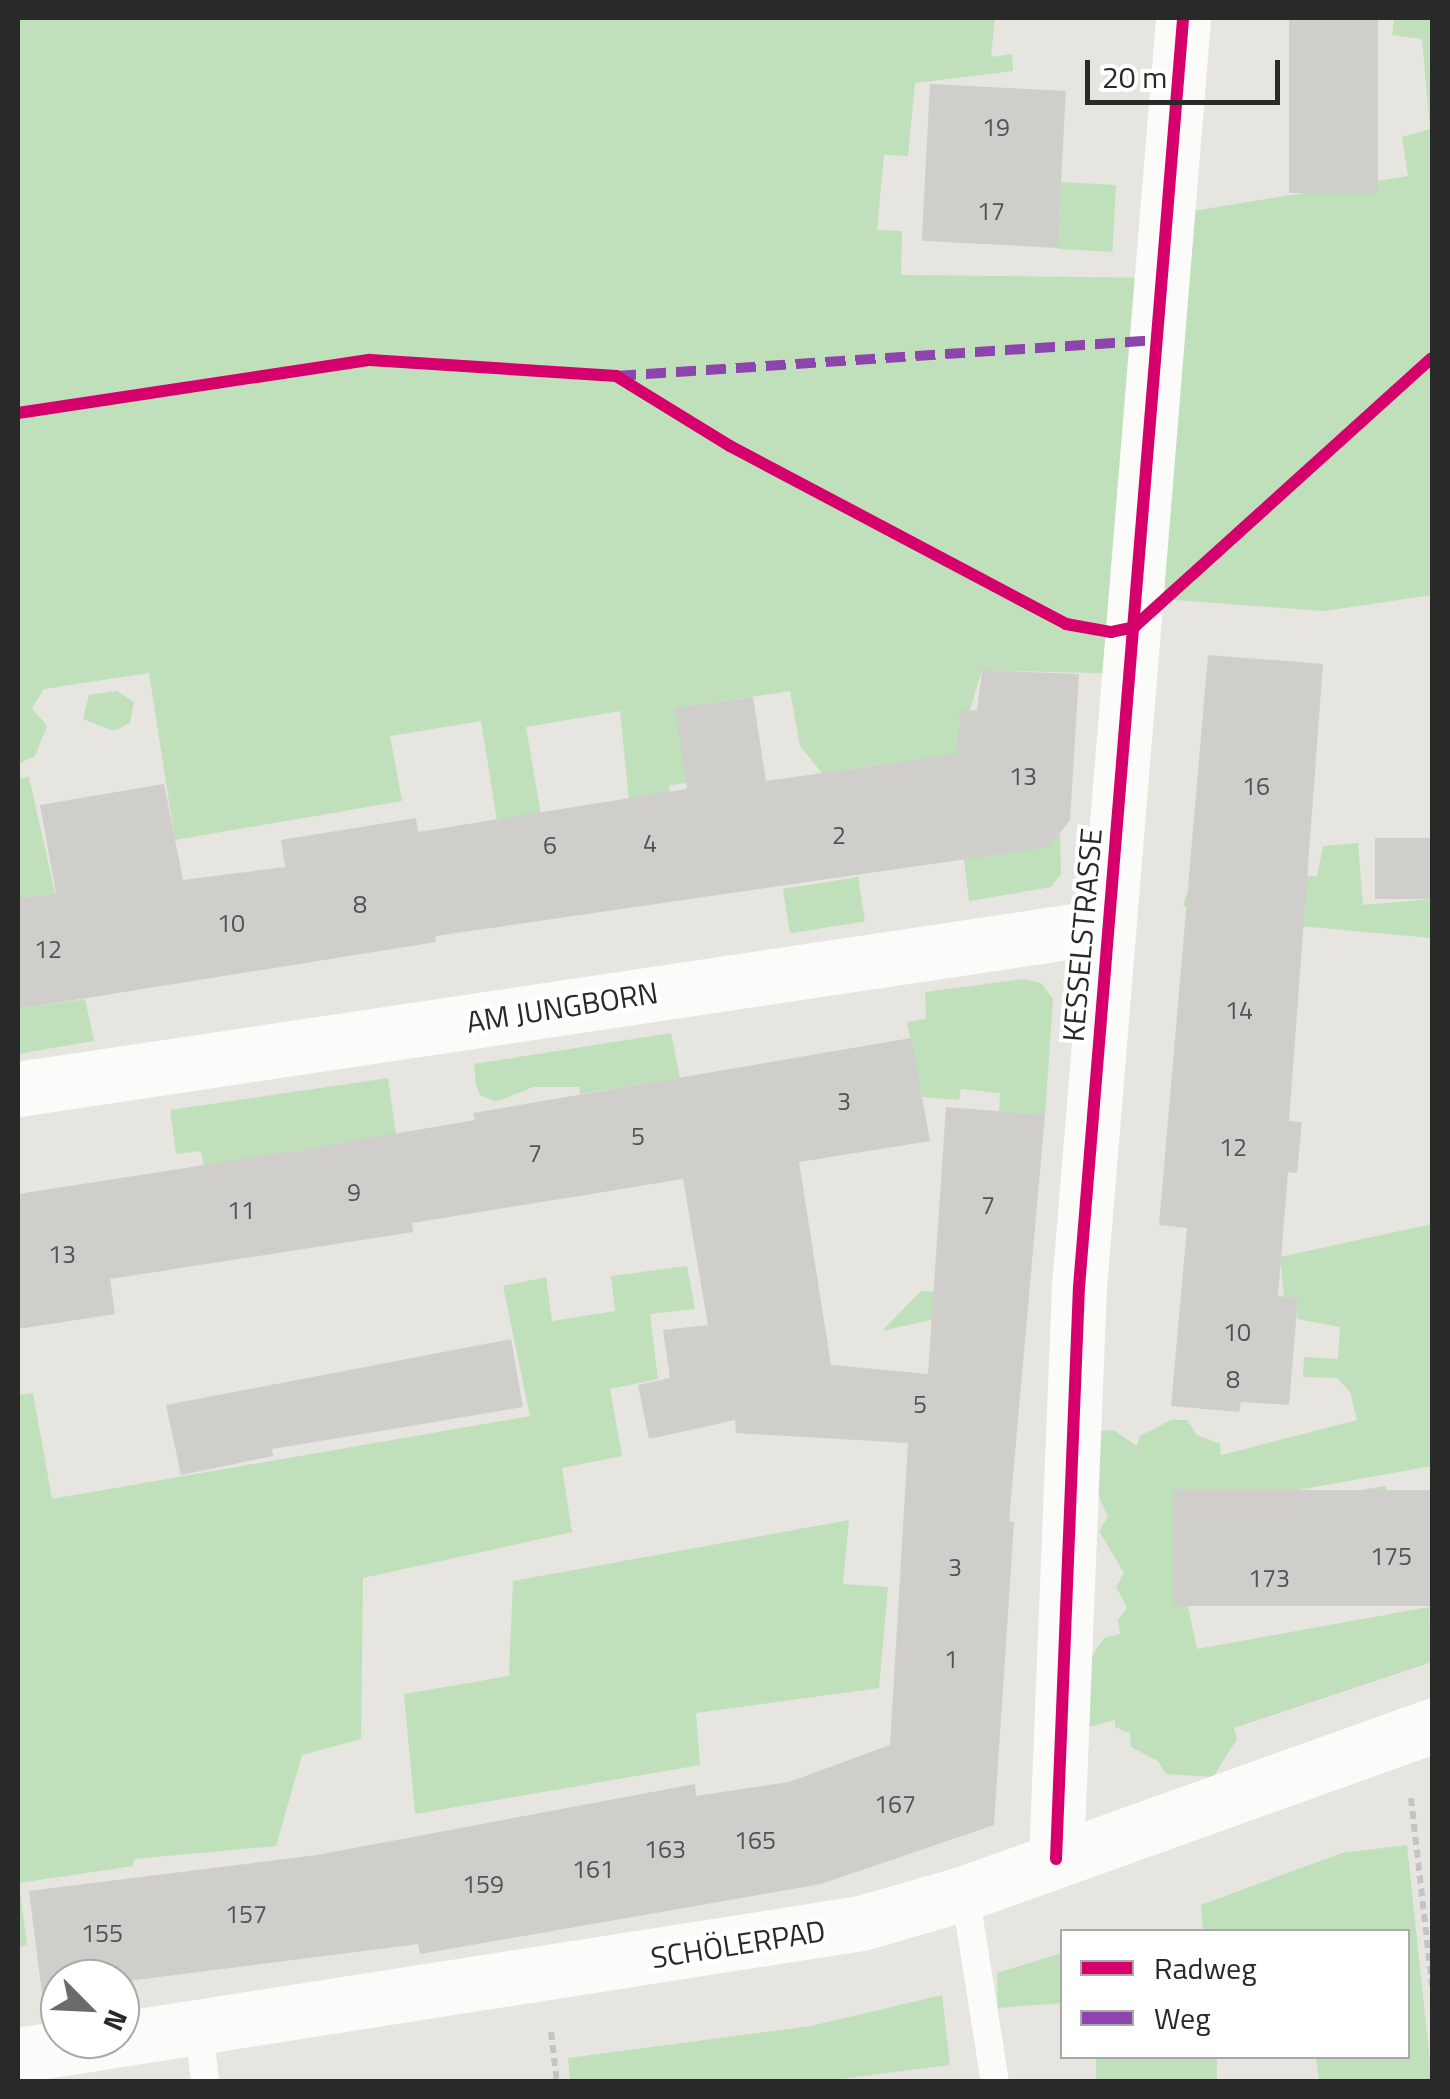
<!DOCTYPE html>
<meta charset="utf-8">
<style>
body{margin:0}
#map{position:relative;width:1450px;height:2099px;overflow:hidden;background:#e6e5df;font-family:"Titillium Web",sans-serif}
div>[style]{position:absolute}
.green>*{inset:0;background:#bfe0bb;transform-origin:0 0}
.building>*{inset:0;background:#cfceca;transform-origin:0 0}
.path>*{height:6px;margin-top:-3px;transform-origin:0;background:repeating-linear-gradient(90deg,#c4c4c4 0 8px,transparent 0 13px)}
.lane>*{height:28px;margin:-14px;padding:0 14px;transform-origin:14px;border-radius:14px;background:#fbfbfa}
.street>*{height:55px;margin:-27.5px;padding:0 27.5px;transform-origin:27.5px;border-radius:27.5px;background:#fbfbfa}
.secondary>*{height:55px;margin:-27.5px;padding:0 27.5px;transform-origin:27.5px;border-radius:27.5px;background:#fbfbfa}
.quiet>*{height:10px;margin-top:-5px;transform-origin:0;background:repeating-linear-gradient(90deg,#8e44ad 0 20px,transparent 0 30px)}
.cycleway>*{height:12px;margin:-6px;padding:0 6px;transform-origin:6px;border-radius:6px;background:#d6006c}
span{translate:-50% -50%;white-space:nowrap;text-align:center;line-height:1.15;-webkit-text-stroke:8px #fff;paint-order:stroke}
.number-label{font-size:25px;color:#535352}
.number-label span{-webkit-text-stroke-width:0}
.street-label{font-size:30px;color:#292929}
.frame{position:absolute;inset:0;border:20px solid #292929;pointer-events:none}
.legend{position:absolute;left:1060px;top:1929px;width:350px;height:130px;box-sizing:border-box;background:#fff;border:2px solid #a9a9a9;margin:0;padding:12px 18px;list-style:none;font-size:30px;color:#292929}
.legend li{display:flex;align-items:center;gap:20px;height:50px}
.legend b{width:50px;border:2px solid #a9a9a9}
.north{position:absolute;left:40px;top:1959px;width:100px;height:100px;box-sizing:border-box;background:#fff;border:2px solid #a9a9a9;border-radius:50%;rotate:114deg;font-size:28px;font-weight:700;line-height:40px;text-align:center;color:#292929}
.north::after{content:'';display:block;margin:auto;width:35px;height:45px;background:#6b6b69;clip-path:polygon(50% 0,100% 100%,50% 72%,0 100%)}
.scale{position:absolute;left:1085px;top:60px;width:195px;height:45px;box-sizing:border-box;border:5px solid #292929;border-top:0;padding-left:12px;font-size:30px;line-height:35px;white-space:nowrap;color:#292929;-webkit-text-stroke:8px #fff;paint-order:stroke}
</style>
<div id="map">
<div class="green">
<div style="clip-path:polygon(18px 18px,995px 18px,991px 57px,1012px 54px,1013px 71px,915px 83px,908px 156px,884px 155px,877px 230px,902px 231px,901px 275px,1159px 278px,1168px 215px,1408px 176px,1402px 137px,1430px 129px,1422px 39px,1392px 35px,1394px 19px,1432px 18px,1432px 595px,1324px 611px,1136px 597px,1129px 674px,982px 670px,958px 749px,973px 762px,898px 802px,893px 763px,822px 773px,800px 746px,790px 691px,676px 708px,686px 783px,669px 786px,673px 805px,630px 810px,620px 711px,526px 727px,541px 815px,497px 821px,481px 721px,390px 736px,402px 801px,175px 840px,149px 673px,44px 689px,32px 708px,47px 726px,35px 756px,18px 764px)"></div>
<div style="left:1061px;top:182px;width:55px;height:67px;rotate:3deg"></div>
<div style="clip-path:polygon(117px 691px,134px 702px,130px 723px,114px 731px,83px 719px,89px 695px)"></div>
<div style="clip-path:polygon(29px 777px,55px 893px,18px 899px,18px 779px)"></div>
<div style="clip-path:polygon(1060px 833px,1061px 874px,1051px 887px,969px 901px,964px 859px,1049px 847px)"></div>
<div style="clip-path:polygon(1358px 843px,1363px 905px,1432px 899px,1432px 987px,1431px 938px,1212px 918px,1183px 906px,1186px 895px,1244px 899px,1246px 873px,1317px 876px,1323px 846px)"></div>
<div style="left:858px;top:877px;width:45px;height:76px;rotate:81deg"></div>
<div style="clip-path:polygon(1024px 979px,1041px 983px,1053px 999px,1045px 1115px,999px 1111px,1000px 1093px,961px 1089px,959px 1100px,922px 1097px,907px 1022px,926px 1019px,925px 992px)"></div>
<div style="clip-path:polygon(85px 999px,94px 1041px,18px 1054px,18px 1009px)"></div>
<div style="clip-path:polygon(671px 1033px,680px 1078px,580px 1094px,579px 1087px,533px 1087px,496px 1102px,480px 1095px,476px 1084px,474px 1064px)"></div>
<div style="clip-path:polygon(388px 1078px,396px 1134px,204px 1166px,201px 1151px,176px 1154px,170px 1110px)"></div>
<div style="clip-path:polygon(1432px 1224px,1432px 1466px,1198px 1508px,1173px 1536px,1197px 1649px,1429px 1607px,1432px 1662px,1234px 1728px,1237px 1739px,1213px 1777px,1166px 1774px,1158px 1761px,1131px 1747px,1130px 1733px,1115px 1727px,1115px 1720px,1069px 1732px,1091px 1658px,1104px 1638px,1120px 1634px,1118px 1620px,1127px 1607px,1116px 1587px,1124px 1573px,1099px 1531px,1108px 1517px,1088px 1472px,1085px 1432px,1113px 1430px,1137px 1446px,1140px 1436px,1171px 1420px,1187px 1420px,1197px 1435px,1220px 1444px,1221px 1455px,1357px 1420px,1350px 1392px,1337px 1378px,1303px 1377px,1304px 1357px,1338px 1359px,1340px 1327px,1297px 1319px,1298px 1298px,1284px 1297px,1280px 1257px)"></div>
<div style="clip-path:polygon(687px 1266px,695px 1309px,650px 1314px,658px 1379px,610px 1389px,622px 1456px,562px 1468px,572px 1532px,363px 1578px,361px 1739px,302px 1755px,276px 1846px,134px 1859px,133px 1866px,19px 1883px,27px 1945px,18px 1947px,18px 1395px,33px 1393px,52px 1499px,530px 1416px,503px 1286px,546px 1277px,552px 1321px,615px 1311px,611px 1276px)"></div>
<div style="clip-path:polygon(920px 1292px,926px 1291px,989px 1295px,987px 1307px,882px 1331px)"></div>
<div style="left:1386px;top:1486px;width:12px;height:146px;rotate:81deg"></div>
<div style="clip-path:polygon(849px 1520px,843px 1584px,888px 1587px,879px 1688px,696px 1713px,700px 1765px,415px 1814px,404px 1694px,509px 1676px,513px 1581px)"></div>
<div style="clip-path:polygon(1407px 1845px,1432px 2081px,1319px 2081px,1316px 2057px,1408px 2056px,1408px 1932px,1203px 1931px,1201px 1905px,1342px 1853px)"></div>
<div style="clip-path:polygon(1062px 1953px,1062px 2003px,998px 2008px,997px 1973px)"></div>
<div style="clip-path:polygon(942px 1995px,950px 2065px,817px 2082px,570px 2081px,568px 2058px,811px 2026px)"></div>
<div style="left:1096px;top:2057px;width:121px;height:24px"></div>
</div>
<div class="building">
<div style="left:1289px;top:18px;width:89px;height:175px"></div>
<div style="left:930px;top:84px;width:136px;height:157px;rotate:3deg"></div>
<div style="clip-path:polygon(1208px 655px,1323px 664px,1289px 1121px,1302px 1122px,1297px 1173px,1288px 1172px,1278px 1296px,1298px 1298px,1289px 1405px,1241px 1402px,1239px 1412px,1171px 1406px,1187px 1228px,1159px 1225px)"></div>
<div style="clip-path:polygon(982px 670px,1079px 674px,1070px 820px,1049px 847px,435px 936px,436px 942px,18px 1009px,18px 899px,56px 893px,40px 805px,164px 784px,183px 880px,285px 867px,281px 840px,416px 818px,418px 832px,687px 789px,675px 708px,753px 697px,766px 781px,957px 754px,960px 711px,977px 710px)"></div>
<div style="left:1432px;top:838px;width:61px;height:57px;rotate:90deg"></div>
<div style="clip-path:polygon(911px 1038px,930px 1141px,799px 1162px,831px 1365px,928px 1374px,946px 1107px,1045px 1115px,1009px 1521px,1014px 1522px,994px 1825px,821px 1884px,420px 1954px,418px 1944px,120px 1982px,60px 1979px,60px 1990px,42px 1993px,29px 1891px,317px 1855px,695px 1784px,696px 1796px,789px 1782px,890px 1745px,908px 1443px,736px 1433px,735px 1420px,649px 1439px,638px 1385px,670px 1378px,663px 1330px,708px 1325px,683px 1179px,412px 1223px,413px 1232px,110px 1279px,115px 1314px,18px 1329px,18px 1194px,295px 1151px,475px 1120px,473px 1113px)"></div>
<div style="clip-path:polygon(511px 1339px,523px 1407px,272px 1449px,273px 1456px,181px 1475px,166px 1405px)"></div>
<div style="left:1432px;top:1490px;width:116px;height:259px;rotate:90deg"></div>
</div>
<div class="path">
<div style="left:1411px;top:1798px;width:189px;rotate:83.6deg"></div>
<div style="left:551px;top:2032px;width:50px;rotate:83.2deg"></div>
</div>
<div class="lane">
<div style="left:965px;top:1893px;width:191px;rotate:81deg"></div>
<div style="left:199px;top:2029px;width:53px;rotate:83.5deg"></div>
</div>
<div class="street">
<div style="left:18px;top:1089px;width:1101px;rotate:-8.51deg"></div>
<div style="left:1056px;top:1859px;width:572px;rotate:-87.7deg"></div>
<div style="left:1079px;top:1287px;width:1273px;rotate:-85.31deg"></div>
</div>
<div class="secondary">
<div style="left:18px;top:2055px;width:853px;rotate:-8.9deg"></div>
<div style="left:861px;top:1923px;width:108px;rotate:-16.1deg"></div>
<div style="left:965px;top:1893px;width:496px;rotate:-19.7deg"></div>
</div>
<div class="quiet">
<div style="left:616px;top:376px;width:543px;rotate:-3.8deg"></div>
</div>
<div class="cycleway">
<div style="left:18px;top:413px;width:356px;rotate:-8.6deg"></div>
<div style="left:370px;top:360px;width:247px;rotate:3.7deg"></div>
<div style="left:616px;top:376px;width:134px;rotate:31.6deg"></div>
<div style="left:730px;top:446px;width:380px;rotate:27.9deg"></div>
<div style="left:1066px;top:624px;width:46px;rotate:10.1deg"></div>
<div style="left:1111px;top:632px;width:24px;rotate:-12deg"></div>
<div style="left:1134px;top:627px;width:401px;rotate:-42.1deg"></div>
<div style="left:1056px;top:1859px;width:572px;rotate:-87.7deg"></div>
<div style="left:1079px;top:1287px;width:1273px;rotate:-85.31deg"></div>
</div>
<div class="number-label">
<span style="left:996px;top:127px">19</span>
<span style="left:991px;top:211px">17</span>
<span style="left:1023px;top:776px">13</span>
<span style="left:1256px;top:786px">16</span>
<span style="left:839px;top:835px">2</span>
<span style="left:650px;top:843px">4</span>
<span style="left:550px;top:845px">6</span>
<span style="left:360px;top:904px">8</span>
<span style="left:231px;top:923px">10</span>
<span style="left:48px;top:949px">12</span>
<span style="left:1239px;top:1010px">14</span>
<span style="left:844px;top:1101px">3</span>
<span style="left:638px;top:1136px">5</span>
<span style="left:1233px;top:1147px">12</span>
<span style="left:535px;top:1153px">7</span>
<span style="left:354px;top:1192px">9</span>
<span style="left:988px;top:1205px">7</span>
<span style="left:241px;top:1210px">11</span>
<span style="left:62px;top:1254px">13</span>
<span style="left:1237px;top:1332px">10</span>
<span style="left:1233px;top:1379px">8</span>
<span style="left:920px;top:1404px">5</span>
<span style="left:1391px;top:1556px">175</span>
<span style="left:955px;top:1567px">3</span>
<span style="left:1269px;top:1578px">173</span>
<span style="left:951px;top:1659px">1</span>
<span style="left:895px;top:1804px">167</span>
<span style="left:755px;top:1840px">165</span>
<span style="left:665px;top:1849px">163</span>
<span style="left:593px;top:1869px">161</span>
<span style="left:483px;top:1884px">159</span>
<span style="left:246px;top:1914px">157</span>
<span style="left:102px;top:1933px">155</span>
</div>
<div class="street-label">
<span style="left:1082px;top:935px;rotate:-85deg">KESSELSTRASSE</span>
<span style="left:562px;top:1007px;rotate:-9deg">AM JUNGBORN</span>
<span style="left:738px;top:1944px;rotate:-9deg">SCHÖLERPAD</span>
</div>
<div class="frame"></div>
<ul class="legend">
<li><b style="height:12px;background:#d6006c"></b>Radweg</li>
<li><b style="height:12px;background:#8e44ad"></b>Weg</li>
</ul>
<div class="north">N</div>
<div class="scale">20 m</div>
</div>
